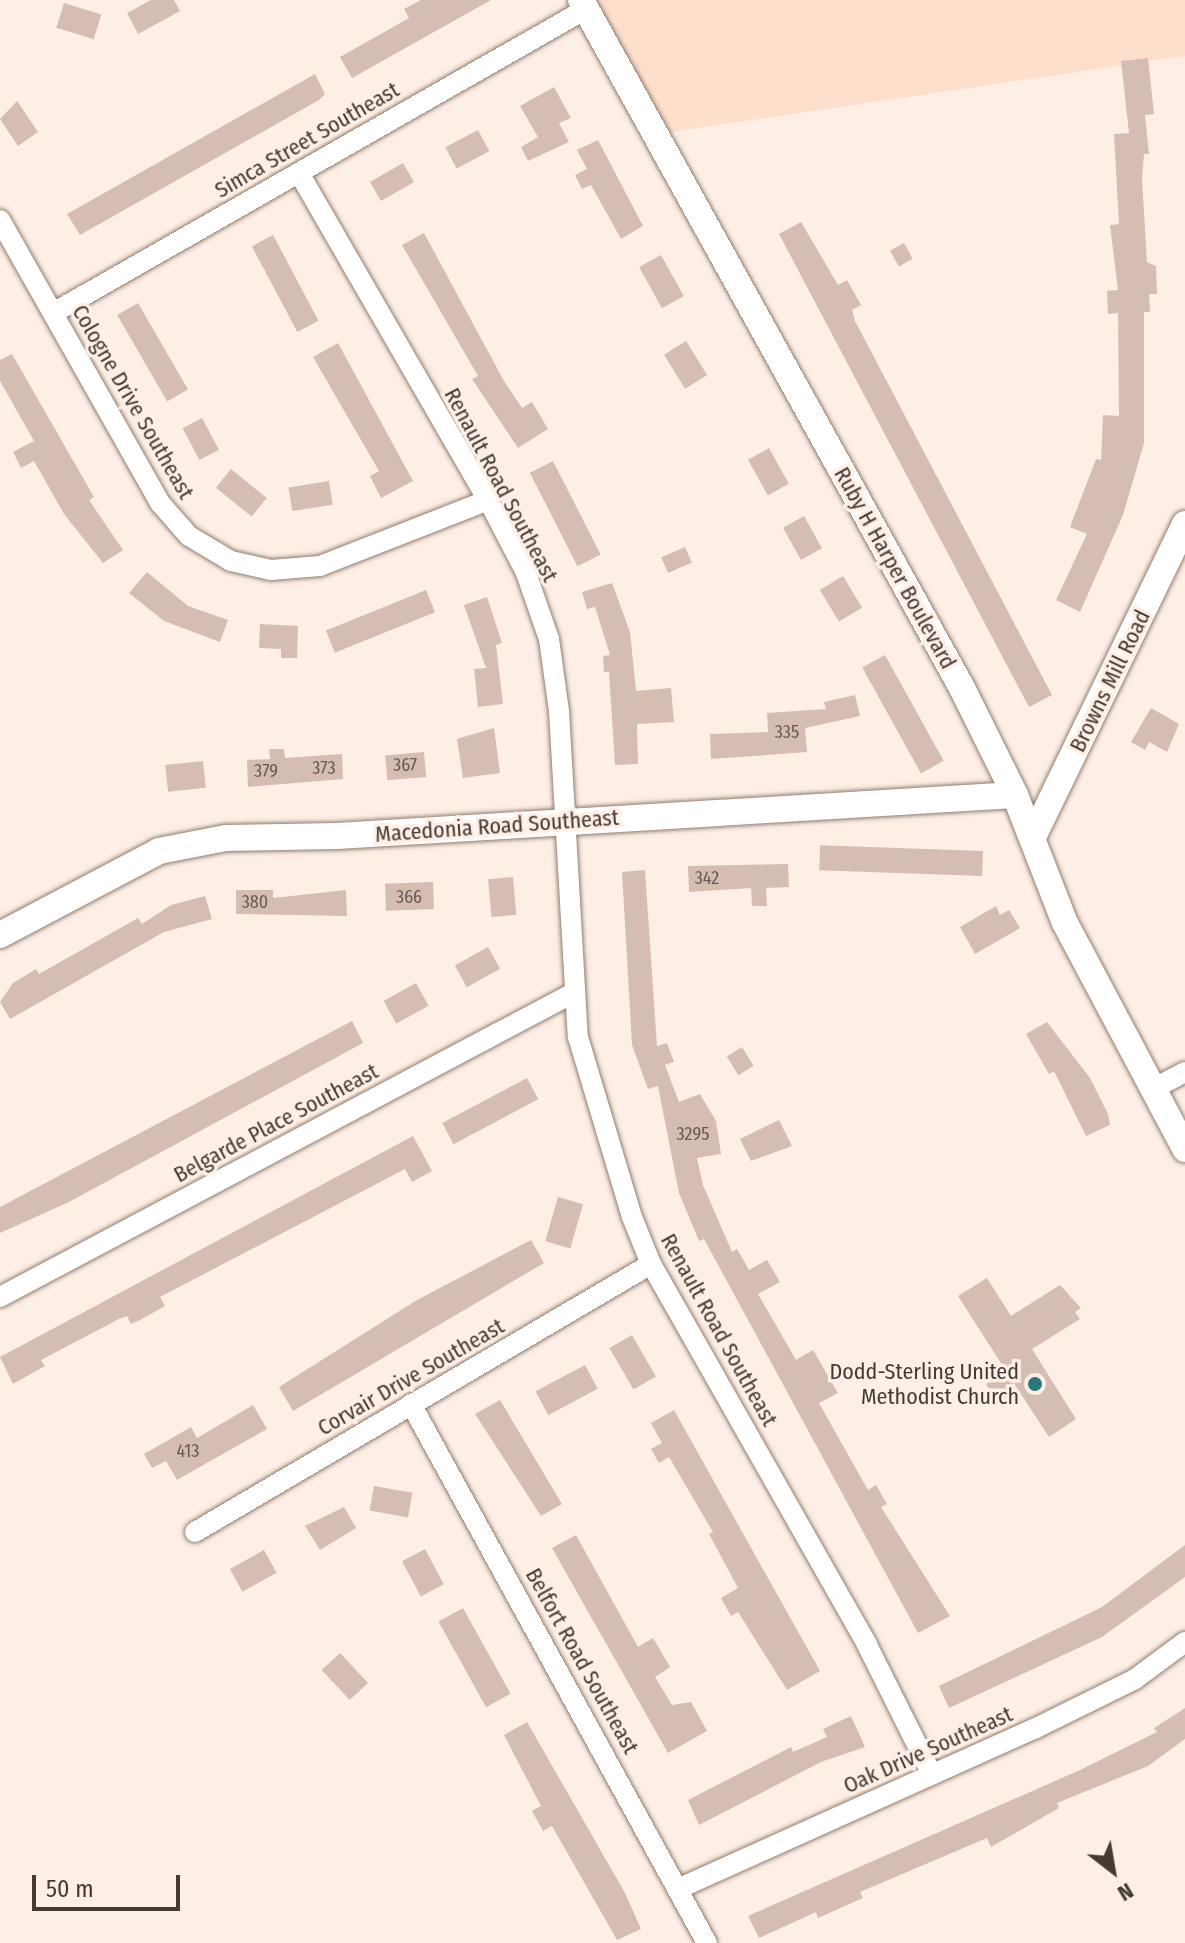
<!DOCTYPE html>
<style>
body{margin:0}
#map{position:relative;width:1185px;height:1943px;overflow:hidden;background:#fdefe6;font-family:"Fira Sans Condensed",sans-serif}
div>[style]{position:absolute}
.built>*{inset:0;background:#fedfcc}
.building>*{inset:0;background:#d6bdb2;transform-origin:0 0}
.roads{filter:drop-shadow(0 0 2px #917c6e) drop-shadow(0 0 2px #917c6e)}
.minor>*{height:20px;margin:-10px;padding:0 10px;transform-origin:10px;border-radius:10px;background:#fff}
.tertiary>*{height:26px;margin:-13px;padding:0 13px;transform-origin:13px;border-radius:13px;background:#fff}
.dots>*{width:22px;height:22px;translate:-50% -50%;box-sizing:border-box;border:4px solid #fdefe6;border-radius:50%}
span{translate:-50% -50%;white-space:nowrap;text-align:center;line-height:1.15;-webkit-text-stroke:7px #fdefe6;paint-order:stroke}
.number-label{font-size:18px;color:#685b54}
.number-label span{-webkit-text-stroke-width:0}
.street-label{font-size:22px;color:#433a34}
.poi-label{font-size:22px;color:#433a34}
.right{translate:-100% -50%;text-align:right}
.north{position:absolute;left:1073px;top:1831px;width:80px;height:80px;-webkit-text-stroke:6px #fdefe6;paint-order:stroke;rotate:149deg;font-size:22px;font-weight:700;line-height:32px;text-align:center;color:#433a34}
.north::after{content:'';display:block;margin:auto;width:28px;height:36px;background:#433a34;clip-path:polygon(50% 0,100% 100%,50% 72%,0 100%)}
.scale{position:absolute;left:32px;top:1875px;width:148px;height:36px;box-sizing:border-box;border:4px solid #433a34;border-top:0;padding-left:10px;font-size:24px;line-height:28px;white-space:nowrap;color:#433a34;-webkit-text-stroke:6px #fdefe6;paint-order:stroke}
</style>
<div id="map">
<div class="built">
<div style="clip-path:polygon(584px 0,1185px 0,1185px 56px,664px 133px)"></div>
</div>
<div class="building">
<div style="clip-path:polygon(151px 0,174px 0,180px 11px,138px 34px,127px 13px)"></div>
<div style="clip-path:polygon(421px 0,491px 0,352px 78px,340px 57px,409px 18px,404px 9px)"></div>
<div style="left:64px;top:3px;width:39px;height:26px;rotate:17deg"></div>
<div style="clip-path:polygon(1148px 58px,1154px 114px,1145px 115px,1149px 154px,1144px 154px,1142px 179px,1147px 262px,1156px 266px,1157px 294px,1149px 294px,1150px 312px,1144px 312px,1144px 443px,1123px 515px,1080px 612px,1056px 600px,1087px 534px,1070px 527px,1096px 459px,1101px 460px,1103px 415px,1119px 416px,1118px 313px,1108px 314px,1107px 291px,1118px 290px,1110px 225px,1119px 224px,1114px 134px,1129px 133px,1121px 61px)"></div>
<div style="clip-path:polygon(315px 74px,325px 94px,319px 100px,80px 235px,67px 214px)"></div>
<div style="clip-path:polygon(554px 87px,571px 118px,559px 123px,569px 142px,528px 161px,521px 147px,538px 137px,520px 106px)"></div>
<div style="clip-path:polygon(17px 101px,38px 132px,18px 146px,0 119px)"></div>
<div style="left:478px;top:130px;width:24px;height:37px;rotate:62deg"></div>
<div style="clip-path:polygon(598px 140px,643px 226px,621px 239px,591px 185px,582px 189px,575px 175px,587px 169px,577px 150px)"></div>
<div style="left:403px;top:163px;width:22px;height:38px;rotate:60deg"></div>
<div style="clip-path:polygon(801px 222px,838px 285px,847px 280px,861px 305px,852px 310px,855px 321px,1052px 695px,1029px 707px,779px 234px)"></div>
<div style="clip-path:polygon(424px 233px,504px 381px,522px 408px,532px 402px,548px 429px,518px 448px,472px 379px,478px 376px,402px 245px)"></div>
<div style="left:273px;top:235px;width:97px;height:24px;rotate:62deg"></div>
<div style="left:904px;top:243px;width:18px;height:16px;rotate:61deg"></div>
<div style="left:661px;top:255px;width:47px;height:25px;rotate:61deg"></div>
<div style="left:138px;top:303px;width:100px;height:24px;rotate:60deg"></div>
<div style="left:686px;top:341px;width:40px;height:26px;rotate:58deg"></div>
<div style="clip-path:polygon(338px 343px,413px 481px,381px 498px,370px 476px,379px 471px,313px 357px)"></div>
<div style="clip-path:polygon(12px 354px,94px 497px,89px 500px,123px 550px,103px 563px,64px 514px,34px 461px,21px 468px,13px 452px,34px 441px,0 381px,0 360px)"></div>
<div style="left:202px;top:418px;width:36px;height:22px;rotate:62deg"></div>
<div style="left:769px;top:448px;width:41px;height:24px;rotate:61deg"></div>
<div style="left:553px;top:461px;width:105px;height:26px;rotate:63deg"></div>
<div style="left:231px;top:469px;width:46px;height:24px;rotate:39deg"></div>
<div style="left:329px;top:481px;width:24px;height:41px;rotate:81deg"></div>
<div style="left:804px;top:516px;width:37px;height:24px;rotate:61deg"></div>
<div style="left:685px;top:547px;width:17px;height:26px;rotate:66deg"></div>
<div style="clip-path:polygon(147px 572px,188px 606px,228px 620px,220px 642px,164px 621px,129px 593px)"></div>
<div style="left:843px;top:576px;width:37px;height:27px;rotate:59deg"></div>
<div style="clip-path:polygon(612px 583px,630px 632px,636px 691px,671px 688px,674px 722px,637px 724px,638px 764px,615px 765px,609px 672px,604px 672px,603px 656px,610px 655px,595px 607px,587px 609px,582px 592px)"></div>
<div style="left:426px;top:590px;width:24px;height:108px;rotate:68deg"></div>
<div style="clip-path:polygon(487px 597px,502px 643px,496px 645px,503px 704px,478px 707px,474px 669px,486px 668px,464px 605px)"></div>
<div style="clip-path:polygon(260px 624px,298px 626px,297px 658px,281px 658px,281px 649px,259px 648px)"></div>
<div style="left:885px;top:655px;width:121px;height:26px;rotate:61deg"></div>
<div style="clip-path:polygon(855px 695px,860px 716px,805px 728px,807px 752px,711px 759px,710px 734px,768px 732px,767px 713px,826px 709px,824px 702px)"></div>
<div style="clip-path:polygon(1151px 708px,1179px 724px,1167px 752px,1149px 742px,1145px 750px,1131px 742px)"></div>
<div style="clip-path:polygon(494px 728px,500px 773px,463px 778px,457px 739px)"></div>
<div style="clip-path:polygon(269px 749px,284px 749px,285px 758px,342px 754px,343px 779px,248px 787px,247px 760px,270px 759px)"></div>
<div style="left:424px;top:752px;width:25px;height:39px;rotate:85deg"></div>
<div style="left:203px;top:761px;width:27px;height:38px;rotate:84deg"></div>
<div style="left:983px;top:851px;width:25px;height:163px;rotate:92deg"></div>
<div style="clip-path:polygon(788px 864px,789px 887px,766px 888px,767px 906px,752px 906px,751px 888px,689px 892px,688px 866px)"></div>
<div style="clip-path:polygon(645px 870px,657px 1046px,667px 1043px,674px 1062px,665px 1065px,679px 1102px,700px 1094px,716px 1121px,721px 1154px,697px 1158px,703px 1185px,732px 1252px,737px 1249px,749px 1270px,767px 1260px,780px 1282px,758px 1294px,796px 1360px,813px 1350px,838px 1393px,819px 1403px,868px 1490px,876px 1485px,887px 1504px,881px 1507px,950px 1616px,918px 1633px,704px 1239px,699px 1241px,679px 1193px,658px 1086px,648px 1089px,632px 1045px,622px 872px)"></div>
<div style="left:513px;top:877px;width:38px;height:25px;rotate:85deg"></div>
<div style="left:433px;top:882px;width:27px;height:48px;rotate:88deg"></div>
<div style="clip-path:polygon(236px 890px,273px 890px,273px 898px,346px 890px,347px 916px,236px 914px)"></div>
<div style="clip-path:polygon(205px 896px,212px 919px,164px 932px,10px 1019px,0 1002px,13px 983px,36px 969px,39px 974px,138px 918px,142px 924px,171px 905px)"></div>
<div style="clip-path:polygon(996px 906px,1000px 915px,1009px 910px,1020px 928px,975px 954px,960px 927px)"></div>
<div style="left:488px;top:947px;width:25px;height:38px;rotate:61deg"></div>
<div style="left:416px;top:983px;width:26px;height:37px;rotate:61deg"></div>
<div style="clip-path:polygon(352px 1021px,363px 1043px,69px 1202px,0 1233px,0 1207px)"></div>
<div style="clip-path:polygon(1047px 1022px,1090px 1078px,1108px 1114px,1110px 1125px,1086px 1136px,1054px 1071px,1049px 1074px,1026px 1034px)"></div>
<div style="left:742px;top:1047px;width:22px;height:18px;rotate:58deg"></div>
<div style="left:527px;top:1078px;width:24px;height:96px;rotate:62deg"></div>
<div style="clip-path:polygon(779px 1120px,792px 1146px,751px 1161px,740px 1139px)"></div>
<div style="clip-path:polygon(413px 1136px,432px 1171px,412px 1182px,405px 1169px,160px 1297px,165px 1306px,140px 1320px,131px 1324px,127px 1316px,119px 1319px,41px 1360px,45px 1366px,13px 1384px,0 1357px)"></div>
<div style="left:558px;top:1197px;width:26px;height:46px;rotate:16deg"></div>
<div style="clip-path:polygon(531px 1240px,544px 1263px,293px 1411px,279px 1387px,417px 1300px)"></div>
<div style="clip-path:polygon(987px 1278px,1011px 1316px,1060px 1285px,1081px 1308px,1075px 1312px,1080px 1319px,1032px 1349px,1076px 1419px,1049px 1437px,1015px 1385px,995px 1398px,986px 1384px,1006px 1371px,958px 1296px)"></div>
<div style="left:632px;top:1335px;width:48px;height:26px;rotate:60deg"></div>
<div style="left:585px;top:1365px;width:27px;height:56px;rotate:62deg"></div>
<div style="clip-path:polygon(500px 1400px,562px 1504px,541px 1516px,475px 1414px)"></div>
<div style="clip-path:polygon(253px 1405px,267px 1429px,177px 1480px,166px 1461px,152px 1468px,144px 1454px,191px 1427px,197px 1438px)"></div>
<div style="clip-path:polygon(674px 1410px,820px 1671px,787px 1690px,738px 1612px,731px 1616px,721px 1598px,738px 1588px,709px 1534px,713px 1532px,669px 1457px,659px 1463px,651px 1449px,662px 1443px,651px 1423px)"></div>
<div style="left:374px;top:1486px;width:39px;height:25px;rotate:10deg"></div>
<div style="clip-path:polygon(344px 1507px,356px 1528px,320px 1550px,305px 1526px)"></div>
<div style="clip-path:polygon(576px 1535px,638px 1647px,653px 1638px,670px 1667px,655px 1677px,672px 1705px,691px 1702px,707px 1731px,668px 1753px,552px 1548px)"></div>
<div style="clip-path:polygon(1185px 1545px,1185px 1577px,1102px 1637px,949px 1708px,939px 1686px,1102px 1607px)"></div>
<div style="left:425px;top:1549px;width:40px;height:26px;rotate:62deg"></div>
<div style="left:264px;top:1550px;width:26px;height:39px;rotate:61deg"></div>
<div style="left:463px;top:1608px;width:98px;height:28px;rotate:61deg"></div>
<div style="left:340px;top:1653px;width:41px;height:25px;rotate:47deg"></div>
<div style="clip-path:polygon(1185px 1708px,1185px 1739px,1148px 1766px,1057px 1803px,1059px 1808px,991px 1847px,987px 1838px,860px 1892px,863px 1898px,818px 1918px,816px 1912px,759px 1938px,748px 1916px,1080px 1770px,1157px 1732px,1154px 1728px)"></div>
<div style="clip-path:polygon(851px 1716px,865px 1747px,821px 1762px,699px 1825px,688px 1800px,791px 1747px,793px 1752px,827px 1737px,823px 1729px)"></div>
<div style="clip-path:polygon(527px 1722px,625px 1893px,641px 1929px,617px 1940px,552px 1826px,543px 1831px,532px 1811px,541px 1806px,504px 1735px)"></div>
</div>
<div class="roads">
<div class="minor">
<div style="left:299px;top:173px;width:378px;rotate:60deg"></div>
<div style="left:488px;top:500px;width:82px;rotate:62.5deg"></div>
<div style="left:526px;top:573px;width:70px;rotate:70.8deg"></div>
<div style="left:549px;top:639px;width:73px;rotate:82.1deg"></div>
<div style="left:559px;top:711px;width:327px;rotate:86.7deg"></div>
<div style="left:578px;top:1037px;width:188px;rotate:73.3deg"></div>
<div style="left:632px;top:1217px;width:51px;rotate:68deg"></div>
<div style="left:651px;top:1264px;width:438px;rotate:60.4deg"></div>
<div style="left:867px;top:1645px;width:143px;rotate:63.4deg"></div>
<div style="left:0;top:220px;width:325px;rotate:60.5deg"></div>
<div style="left:160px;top:503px;width:44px;rotate:48.7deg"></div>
<div style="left:189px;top:536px;width:49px;rotate:30.8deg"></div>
<div style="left:231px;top:561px;width:41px;rotate:12.7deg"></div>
<div style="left:271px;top:570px;width:49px;rotate:-4.7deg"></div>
<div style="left:320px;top:566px;width:180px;rotate:-21.4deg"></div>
<div style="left:53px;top:313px;width:614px;rotate:-29.7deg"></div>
<div style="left:1153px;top:1089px;width:36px;rotate:-28deg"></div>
<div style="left:0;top:1297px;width:651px;rotate:-27.94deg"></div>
<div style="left:411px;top:1404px;width:615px;rotate:61.23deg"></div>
<div style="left:195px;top:1532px;width:529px;rotate:-30.44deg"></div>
<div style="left:682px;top:1887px;width:386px;rotate:-24.2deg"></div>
<div style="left:1034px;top:1729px;width:113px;rotate:-26.3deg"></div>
<div style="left:1135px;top:1679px;width:62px;rotate:-36.5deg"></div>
</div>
<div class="tertiary">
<div style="left:581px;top:0;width:786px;rotate:61.02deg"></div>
<div style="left:962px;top:688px;width:119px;rotate:63.6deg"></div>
<div style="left:1015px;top:795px;width:137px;rotate:68.7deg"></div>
<div style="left:1065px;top:923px;width:256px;rotate:62deg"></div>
<div style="left:1033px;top:837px;width:348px;rotate:-64.1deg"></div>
<div style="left:0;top:935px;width:180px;rotate:-27.8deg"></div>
<div style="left:159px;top:851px;width:68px;rotate:-11deg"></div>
<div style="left:226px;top:838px;width:111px;rotate:-1deg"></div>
<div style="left:337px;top:836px;width:679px;rotate:-3.46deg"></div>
</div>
</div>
<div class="dots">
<div style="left:1035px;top:1384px;background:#2d777c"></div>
</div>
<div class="number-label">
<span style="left:787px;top:732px">335</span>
<span style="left:405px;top:765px">367</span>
<span style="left:324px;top:768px">373</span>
<span style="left:266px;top:771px">379</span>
<span style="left:707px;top:878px">342</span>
<span style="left:409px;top:897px">366</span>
<span style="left:255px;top:902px">380</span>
<span style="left:693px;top:1134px">3295</span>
<span style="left:188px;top:1451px">413</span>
</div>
<div class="street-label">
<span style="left:307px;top:140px;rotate:-30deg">Simca Street Southeast</span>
<span style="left:133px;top:402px;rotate:60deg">Cologne Drive Southeast</span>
<span style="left:501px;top:485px;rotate:62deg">Renault Road Southeast</span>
<span style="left:895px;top:568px;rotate:61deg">Ruby H Harper Boulevard</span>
<span style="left:1110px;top:681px;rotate:-64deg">Browns Mill Road</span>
<span style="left:497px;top:826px;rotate:-4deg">Macedonia Road Southeast</span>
<span style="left:276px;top:1123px;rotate:-28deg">Belgarde Place Southeast</span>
<span style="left:719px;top:1330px;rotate:61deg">Renault Road Southeast</span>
<span style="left:411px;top:1377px;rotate:-30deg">Corvair Drive Southeast</span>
<span style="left:582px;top:1661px;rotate:61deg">Belfort Road Southeast</span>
<span style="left:928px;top:1750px;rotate:-24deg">Oak Drive Southeast</span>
</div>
<div class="poi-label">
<span class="right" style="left:1019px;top:1384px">Dodd-Sterling United<br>Methodist Church</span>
</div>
<div class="north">N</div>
<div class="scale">50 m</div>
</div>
